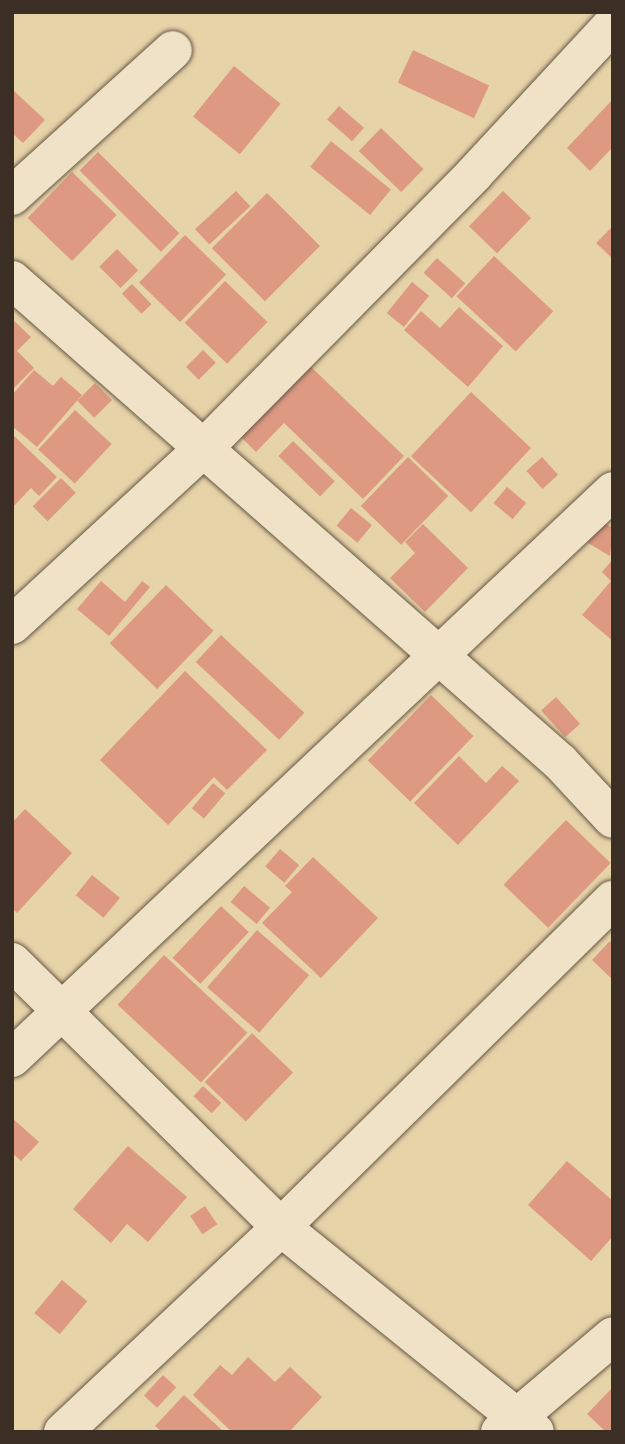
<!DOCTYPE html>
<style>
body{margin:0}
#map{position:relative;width:625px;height:1444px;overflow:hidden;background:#e7d3a8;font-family:"Old Standard TT",serif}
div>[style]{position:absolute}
.building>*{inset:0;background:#dd9981;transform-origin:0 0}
.roads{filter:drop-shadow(0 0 2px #665746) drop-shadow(0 0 2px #665746)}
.minor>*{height:38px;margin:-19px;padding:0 19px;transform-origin:19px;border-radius:19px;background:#efe2c6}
span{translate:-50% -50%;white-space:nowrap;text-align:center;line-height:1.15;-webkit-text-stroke:5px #efe2c6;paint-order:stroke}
.frame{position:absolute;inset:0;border:14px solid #3b2e25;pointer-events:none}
</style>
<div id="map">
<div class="building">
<div style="left:413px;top:50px;width:84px;height:36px;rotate:25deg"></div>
<div style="left:234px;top:66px;width:60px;height:65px;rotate:39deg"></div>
<div style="clip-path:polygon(12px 89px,45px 120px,23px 143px,12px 133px)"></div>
<div style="clip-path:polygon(613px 99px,613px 147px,590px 171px,567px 148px)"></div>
<div style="left:339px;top:106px;width:33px;height:18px;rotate:41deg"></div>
<div style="left:381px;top:128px;width:59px;height:32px;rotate:44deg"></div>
<div style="left:331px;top:141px;width:77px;height:33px;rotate:39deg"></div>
<div style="left:98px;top:152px;width:115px;height:26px;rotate:45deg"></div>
<div style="left:72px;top:172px;width:62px;height:64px;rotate:44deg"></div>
<div style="left:236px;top:191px;width:21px;height:56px;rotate:47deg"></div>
<div style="left:503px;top:191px;width:39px;height:49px;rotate:44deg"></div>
<div style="left:267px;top:193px;width:75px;height:78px;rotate:45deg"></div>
<div style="clip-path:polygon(613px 226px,613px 259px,596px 243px)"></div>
<div style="left:185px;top:235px;width:57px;height:66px;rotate:44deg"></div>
<div style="left:117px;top:249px;width:30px;height:25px;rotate:45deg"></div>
<div style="left:494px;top:256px;width:81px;height:55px;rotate:43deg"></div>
<div style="left:437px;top:258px;width:38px;height:20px;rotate:42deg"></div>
<div style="left:225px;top:281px;width:59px;height:58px;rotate:44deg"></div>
<div style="left:412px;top:282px;width:22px;height:40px;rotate:39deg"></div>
<div style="left:132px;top:284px;width:28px;height:14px;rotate:46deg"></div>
<div style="clip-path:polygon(459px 307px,503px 346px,468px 387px,404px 330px,421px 311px,440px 328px)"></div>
<div style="clip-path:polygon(12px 319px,31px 337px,17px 351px,34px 368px,12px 390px)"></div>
<div style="left:203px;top:350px;width:18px;height:24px;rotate:45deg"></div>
<div style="clip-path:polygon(308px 364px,404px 456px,363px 499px,284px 423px,256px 452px,240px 436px)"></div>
<div style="clip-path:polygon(34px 370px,53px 386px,61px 377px,82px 395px,37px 447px,12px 426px,12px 395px)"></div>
<div style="left:95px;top:383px;width:24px;height:25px;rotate:45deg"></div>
<div style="left:471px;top:392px;width:82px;height:88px;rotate:43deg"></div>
<div style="left:75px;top:410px;width:50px;height:54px;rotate:43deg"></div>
<div style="clip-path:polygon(12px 434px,57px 477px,39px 496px,31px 488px,12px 508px)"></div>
<div style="left:293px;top:441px;width:58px;height:21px;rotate:44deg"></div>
<div style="left:408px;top:457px;width:56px;height:68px;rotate:44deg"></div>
<div style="left:542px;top:457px;width:24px;height:21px;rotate:48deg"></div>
<div style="left:61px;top:478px;width:21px;height:40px;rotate:45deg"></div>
<div style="left:507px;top:487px;width:25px;height:21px;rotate:40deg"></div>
<div style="left:351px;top:508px;width:27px;height:23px;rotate:39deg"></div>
<div style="clip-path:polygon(601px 521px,613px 528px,610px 556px,588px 543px)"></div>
<div style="clip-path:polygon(423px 524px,468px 568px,425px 612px,390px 578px,415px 553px,405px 542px)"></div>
<div style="clip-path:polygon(613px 559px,613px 641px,582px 615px,611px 581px,602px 572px)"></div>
<div style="clip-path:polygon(101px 581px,125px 602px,142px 581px,150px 587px,109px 636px,77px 609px)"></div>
<div style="left:166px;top:585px;width:66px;height:81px;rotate:44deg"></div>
<div style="left:221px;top:635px;width:114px;height:37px;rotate:43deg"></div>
<div style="clip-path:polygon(185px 671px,267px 750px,227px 790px,214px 777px,168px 825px,100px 760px)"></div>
<div style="left:431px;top:695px;width:59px;height:91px;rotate:44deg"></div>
<div style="left:556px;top:697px;width:36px;height:20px;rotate:48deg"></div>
<div style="clip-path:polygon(459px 756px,486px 783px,502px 766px,519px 781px,458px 845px,414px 803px)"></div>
<div style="left:213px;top:783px;width:16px;height:33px;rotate:40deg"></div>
<div style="clip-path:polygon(25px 809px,72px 853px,17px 913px,12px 908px,12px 823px)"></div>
<div style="left:566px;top:820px;width:62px;height:90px;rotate:44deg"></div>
<div style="left:280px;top:849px;width:25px;height:23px;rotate:40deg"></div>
<div style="clip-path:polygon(313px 857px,378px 918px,321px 978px,262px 923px,292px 892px,285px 886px)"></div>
<div style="left:92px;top:875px;width:36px;height:26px;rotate:39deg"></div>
<div style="left:244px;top:886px;width:34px;height:21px;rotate:40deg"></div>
<div style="left:221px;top:906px;width:38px;height:71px;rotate:43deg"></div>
<div style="left:257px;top:930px;width:69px;height:76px;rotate:41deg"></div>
<div style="clip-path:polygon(610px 941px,613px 944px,613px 980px,592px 960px)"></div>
<div style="left:164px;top:955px;width:114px;height:68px;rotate:43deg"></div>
<div style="left:252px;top:1033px;width:57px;height:68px;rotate:44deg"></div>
<div style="left:203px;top:1086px;width:25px;height:14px;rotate:43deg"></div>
<div style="clip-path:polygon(12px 1118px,39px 1142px,21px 1161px,12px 1153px)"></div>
<div style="clip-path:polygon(128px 1146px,187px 1197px,148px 1242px,127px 1224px,111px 1243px,73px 1209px)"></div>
<div style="clip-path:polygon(567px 1161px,613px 1201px,613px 1236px,591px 1261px,528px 1205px)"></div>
<div style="left:205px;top:1206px;width:22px;height:18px;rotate:56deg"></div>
<div style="left:62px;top:1280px;width:33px;height:43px;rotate:40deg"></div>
<div style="clip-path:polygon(248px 1357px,275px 1382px,290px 1367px,322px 1397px,289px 1432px,232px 1432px,193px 1395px,220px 1365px,232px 1375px)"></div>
<div style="left:163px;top:1375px;width:18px;height:28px;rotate:43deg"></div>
<div style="clip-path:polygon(613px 1387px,613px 1432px,606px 1432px,587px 1414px)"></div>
<div style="clip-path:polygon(184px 1395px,224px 1432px,162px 1432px,155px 1426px)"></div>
</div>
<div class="roads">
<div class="minor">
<div style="left:12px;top:196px;width:217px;rotate:-42.2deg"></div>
<div style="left:12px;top:280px;width:731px;rotate:41.34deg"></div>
<div style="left:561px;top:763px;width:76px;rotate:47.1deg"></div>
<div style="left:12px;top:625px;width:264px;rotate:-42.7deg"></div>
<div style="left:206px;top:446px;width:383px;rotate:-45.4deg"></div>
<div style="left:475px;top:173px;width:203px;rotate:-47.2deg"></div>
<div style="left:12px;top:962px;width:378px;rotate:44.6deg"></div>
<div style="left:281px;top:1227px;width:326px;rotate:38.9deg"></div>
<div style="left:12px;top:1058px;width:826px;rotate:-43.33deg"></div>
<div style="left:63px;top:1432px;width:299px;rotate:-43.2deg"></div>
<div style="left:281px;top:1227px;width:466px;rotate:-44.6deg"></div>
<div style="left:500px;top:1432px;width:148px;rotate:-40.3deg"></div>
</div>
</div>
<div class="frame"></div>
</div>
